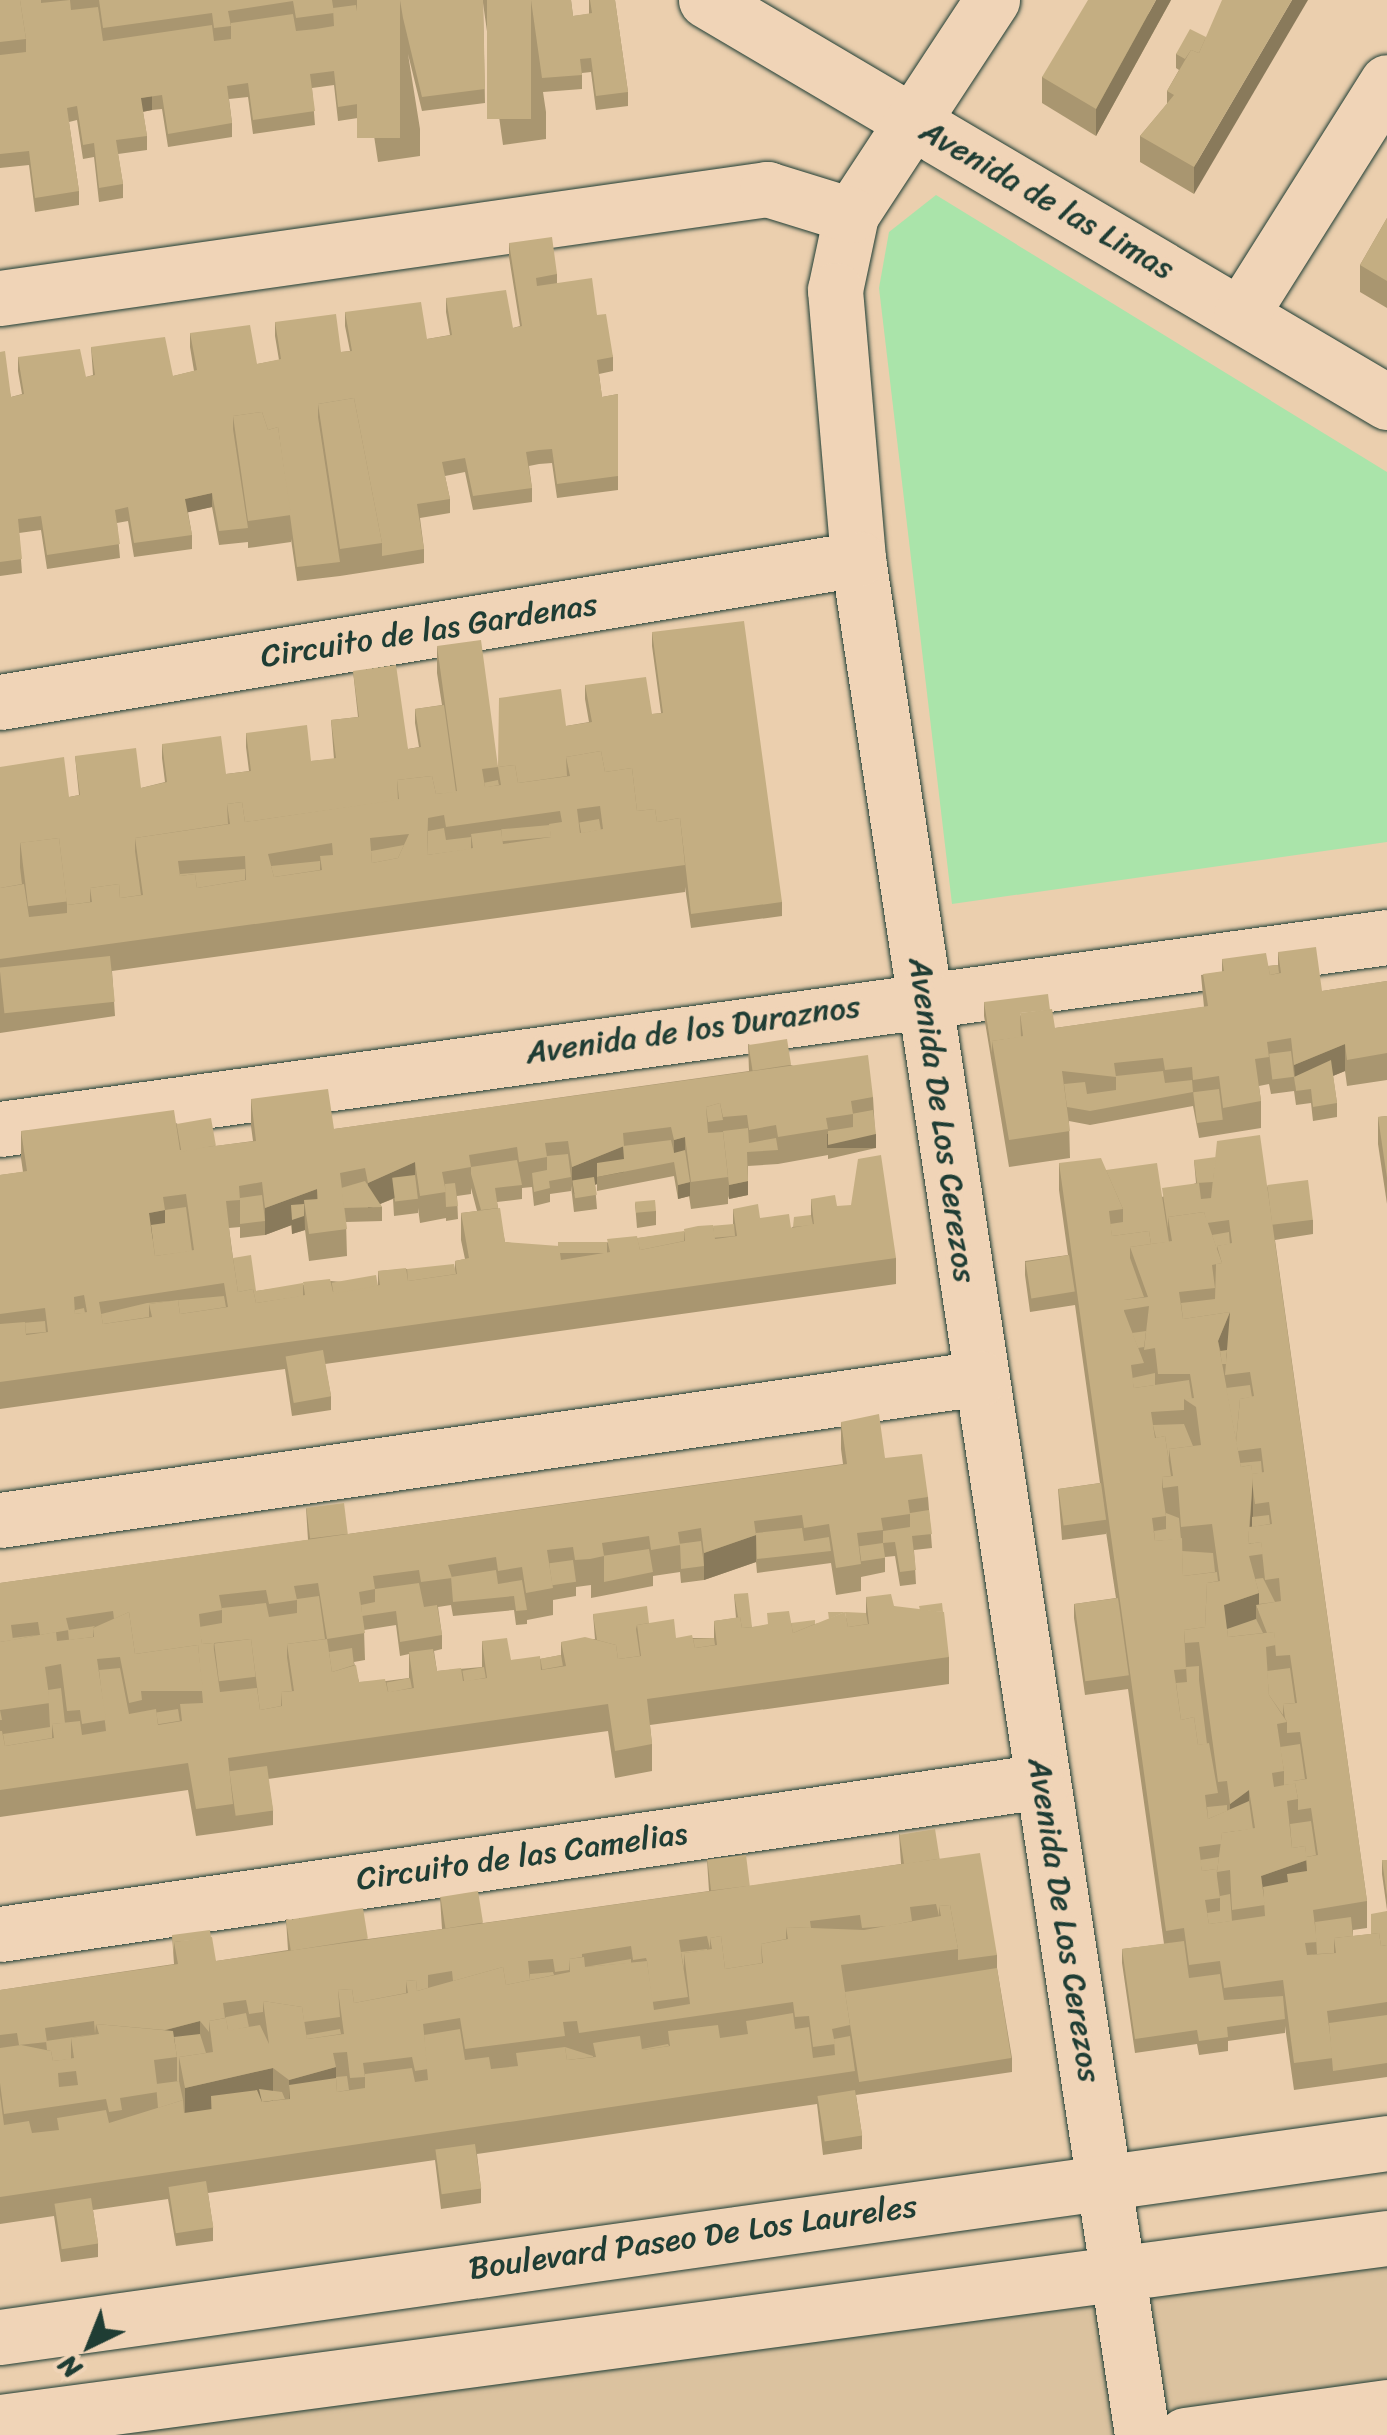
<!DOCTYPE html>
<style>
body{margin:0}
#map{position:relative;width:1387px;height:2435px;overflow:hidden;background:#ebcfae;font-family:Sriracha,sans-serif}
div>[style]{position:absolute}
.built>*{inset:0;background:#dbc29f}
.green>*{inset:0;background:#aae4aa}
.roads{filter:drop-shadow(0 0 2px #1f3d34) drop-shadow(0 0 2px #1f3d34)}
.minor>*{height:55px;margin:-27.5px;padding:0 27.5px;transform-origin:27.5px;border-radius:27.5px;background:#f0d4b7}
.wall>*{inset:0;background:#a99670}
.shaded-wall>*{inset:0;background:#897a5b;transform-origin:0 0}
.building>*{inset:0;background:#c4ae82;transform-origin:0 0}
span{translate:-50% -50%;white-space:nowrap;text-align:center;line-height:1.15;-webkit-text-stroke:10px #f0d4b7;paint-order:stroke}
.street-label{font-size:32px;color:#1f3d34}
.north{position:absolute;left:40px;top:2295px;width:100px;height:100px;-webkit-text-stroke:8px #f0d4b7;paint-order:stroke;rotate:223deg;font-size:28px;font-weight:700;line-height:40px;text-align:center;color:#1f3d34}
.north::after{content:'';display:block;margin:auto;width:35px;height:45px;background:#1f3d34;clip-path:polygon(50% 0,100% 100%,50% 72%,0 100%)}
</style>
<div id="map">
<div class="built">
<div style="clip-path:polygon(1387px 2221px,1387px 2435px,0 2435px)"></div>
</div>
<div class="green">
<div style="clip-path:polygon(936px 195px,1387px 472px,1387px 842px,952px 904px,879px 288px,889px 232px)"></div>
</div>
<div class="roads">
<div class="minor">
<div style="left:706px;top:0;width:791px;rotate:30.55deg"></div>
<div style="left:992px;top:0;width:257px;rotate:123.3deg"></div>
<div style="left:851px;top:215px;width:77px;rotate:102deg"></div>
<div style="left:835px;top:290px;width:270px;rotate:85.1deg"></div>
<div style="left:858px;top:559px;width:1897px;rotate:81.39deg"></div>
<div style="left:0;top:298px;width:775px;rotate:-8.09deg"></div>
<div style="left:767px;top:189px;width:88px;rotate:17.2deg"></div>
<div style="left:1241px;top:314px;width:274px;rotate:-57.8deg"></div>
<div style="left:0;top:702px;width:870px;rotate:-9.46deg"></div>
<div style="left:0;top:1129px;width:1400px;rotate:-7.88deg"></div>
<div style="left:0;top:1520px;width:990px;rotate:-8.24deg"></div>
<div style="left:0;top:1934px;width:1054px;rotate:-8.35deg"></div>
<div style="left:0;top:2337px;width:1401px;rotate:-7.96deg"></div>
<div style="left:0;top:2422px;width:1399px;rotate:-7.56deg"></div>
<div style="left:1185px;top:2435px;width:204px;rotate:-7.9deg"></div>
</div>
</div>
<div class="wall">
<div style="clip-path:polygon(0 0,571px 0,573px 16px,589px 14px,589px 0,615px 0,628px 92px,628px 106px,596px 110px,591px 72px,582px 73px,582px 89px,543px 92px,546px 112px,546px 139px,503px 145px,483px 3px,485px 103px,422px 111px,408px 54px,420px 129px,420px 156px,378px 162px,371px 116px,338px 121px,334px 85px,312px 88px,315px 125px,253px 134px,248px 97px,229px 99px,232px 123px,232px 137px,168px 147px,162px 109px,152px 110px,143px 112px,147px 136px,147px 150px,118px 154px,123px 184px,123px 198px,99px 202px,94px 157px,83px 159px,77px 120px,69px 122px,79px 191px,79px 205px,35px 212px,29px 165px,0 168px)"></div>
<div style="clip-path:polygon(1171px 0,1096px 136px,1042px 103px,1042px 77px)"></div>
<div style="clip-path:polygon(1206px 37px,1194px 194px,1140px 162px,1140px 136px,1167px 104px,1167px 91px,1179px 70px,1176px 68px,1176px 54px)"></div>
<div style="clip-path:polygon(1387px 218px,1387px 308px,1360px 292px,1360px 265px)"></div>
<div style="clip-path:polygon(509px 243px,557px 274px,557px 283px,597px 315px,613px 357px,613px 371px,599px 374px,602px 397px,618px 394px,618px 490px,557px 498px,552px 463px,539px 464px,529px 466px,532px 488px,532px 502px,473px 510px,465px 472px,445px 476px,450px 499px,450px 513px,420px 518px,424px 549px,424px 563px,340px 576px,297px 581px,291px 539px,291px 542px,248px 548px,248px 542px,219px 545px,212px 507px,188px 512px,192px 535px,192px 549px,134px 557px,128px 521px,117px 523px,120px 558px,47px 569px,41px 530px,19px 533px,22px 573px,0 576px,0 352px,11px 397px,22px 394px,18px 371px,18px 357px,86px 377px,93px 375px,91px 347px,173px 376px,194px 371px,190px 347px,190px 333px,257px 364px,279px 360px,275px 336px,275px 322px,341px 352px,350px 351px,345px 326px,345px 312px,427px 339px,450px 335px,446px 312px,446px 298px,513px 328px,520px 326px,509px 257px)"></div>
<div style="clip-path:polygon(652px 632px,782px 902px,782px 916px,691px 928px,685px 887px,685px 892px,112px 971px,115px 1016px,0 1033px,0 767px,69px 797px,79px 795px,75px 756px,141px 788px,165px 782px,162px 758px,162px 744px,226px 774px,249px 771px,246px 747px,246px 733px,311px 761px,334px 759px,331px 720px,358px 717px,353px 671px,408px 749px,419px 747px,415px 723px,415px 709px,442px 705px,437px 673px,437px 646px,498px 767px,566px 726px,589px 722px,585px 699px,585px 685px,652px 714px,661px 713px,652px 646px)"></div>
<div style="clip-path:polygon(1278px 952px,1322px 991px,1387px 981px,1387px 1080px,1347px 1086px,1345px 1071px,1333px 1076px,1337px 1103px,1337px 1117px,1313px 1121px,1311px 1103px,1296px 1105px,1294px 1091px,1271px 1094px,1269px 1084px,1259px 1086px,1261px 1101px,1261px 1128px,1199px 1138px,1193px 1106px,1090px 1125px,1069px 1121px,1070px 1158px,1009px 1167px,984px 1016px,984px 1002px,1055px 1028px,1204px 1007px,1201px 975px,1222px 972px,1222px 959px,1268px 966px,1278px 965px)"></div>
<div style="clip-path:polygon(evenodd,748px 1044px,791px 1065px,873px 1097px,876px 1148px,828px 1159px,828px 1155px,778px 1164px,748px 1166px,748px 1195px,729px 1199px,728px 1196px,728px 1204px,691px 1209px,689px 1196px,678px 1199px,674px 1176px,597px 1191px,597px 1184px,595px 1185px,597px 1209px,574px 1212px,571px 1186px,571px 1191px,550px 1194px,550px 1202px,534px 1206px,532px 1187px,522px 1188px,522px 1199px,497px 1202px,505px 1242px,559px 1249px,733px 1225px,733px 1209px,791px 1228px,811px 1215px,811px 1199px,837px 1206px,896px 1258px,896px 1284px,325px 1364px,331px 1396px,331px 1410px,292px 1416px,285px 1369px,0 1409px,0 1175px,23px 1172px,21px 1158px,21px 1131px,176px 1123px,216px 1146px,253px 1141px,251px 1126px,251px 1099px,334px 1129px,749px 1071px,748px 1044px,471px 1188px,477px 1211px,461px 1213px,461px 1240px,465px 1259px,455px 1261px,455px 1270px,407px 1269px,378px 1271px,378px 1285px,331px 1281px,256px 1291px,233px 1258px,229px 1228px,240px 1227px,240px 1238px,265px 1235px,291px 1225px,292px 1234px,305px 1230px,309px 1261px,347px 1256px,346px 1222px,382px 1221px,382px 1207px,380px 1204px,393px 1199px,394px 1216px,418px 1213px,418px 1208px,420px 1223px,446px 1218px,446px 1221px,458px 1219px,457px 1196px,471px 1194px,471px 1188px)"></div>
<div style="clip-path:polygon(1387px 1116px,1387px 1204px,1378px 1144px,1378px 1117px)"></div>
<div style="clip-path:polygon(1194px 1160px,1267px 1186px,1313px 1220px,1313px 1234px,1275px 1240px,1367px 1901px,1367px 1928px,1353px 1930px,1353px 1936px,1371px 1934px,1387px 1911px,1387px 2077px,1294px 2090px,1285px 2026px,1285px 2033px,1228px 2041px,1228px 2051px,1199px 2055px,1197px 2044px,1135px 2053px,1122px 1963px,1122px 1949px,1164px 1944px,1128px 1689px,1085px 1695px,1074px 1618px,1074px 1604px,1116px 1598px,1106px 1532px,1106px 1534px,1062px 1540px,1058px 1489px,1100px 1483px,1075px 1305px,1030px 1312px,1025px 1275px,1025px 1261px,1068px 1255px,1059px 1190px,1059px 1163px,1106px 1170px,1162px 1197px,1196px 1183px)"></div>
<div style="clip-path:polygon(635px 1203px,656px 1211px,656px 1225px,637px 1228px)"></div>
<div style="clip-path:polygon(evenodd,841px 1422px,885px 1458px,928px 1497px,932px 1548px,914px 1550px,916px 1584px,900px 1586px,895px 1556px,885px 1557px,885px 1572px,861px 1577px,861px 1591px,836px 1595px,831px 1563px,757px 1573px,756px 1562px,704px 1580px,681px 1583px,680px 1572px,653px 1576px,653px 1586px,591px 1598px,591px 1585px,576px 1587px,576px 1596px,553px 1600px,553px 1615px,527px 1620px,527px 1624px,516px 1625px,514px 1610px,453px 1616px,451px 1605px,438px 1607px,442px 1635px,442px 1649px,434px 1651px,437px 1671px,482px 1667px,482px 1641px,511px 1660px,540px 1659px,561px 1655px,561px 1642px,595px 1639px,593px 1614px,649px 1623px,676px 1638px,714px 1638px,714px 1621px,736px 1618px,734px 1594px,752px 1627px,791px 1623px,815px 1624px,866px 1614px,866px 1597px,894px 1606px,949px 1657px,949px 1684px,650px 1725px,652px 1744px,652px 1771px,615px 1778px,608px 1731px,268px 1779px,273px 1811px,273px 1825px,233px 1831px,196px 1836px,188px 1790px,0 1817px,0 1583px,308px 1540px,306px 1508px,348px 1534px,843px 1464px,841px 1449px,841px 1422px,396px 1625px,400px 1656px,409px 1654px,409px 1678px,386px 1681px,359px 1682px,354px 1662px,365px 1660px,364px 1630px,396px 1625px)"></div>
<div style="clip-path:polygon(899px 1834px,940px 1859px,997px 1955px,997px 1968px,1012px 2058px,1012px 2072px,856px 2095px,862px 2135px,862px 2149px,823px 2155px,817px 2104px,477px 2154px,481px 2189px,481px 2203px,441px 2209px,435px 2160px,208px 2193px,213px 2227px,213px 2241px,176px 2246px,168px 2199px,93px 2210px,98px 2243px,98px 2257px,61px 2262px,54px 2216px,0 2224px,0 1990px,174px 1964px,172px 1935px,216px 1961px,288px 1950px,286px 1919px,368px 1939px,442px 1929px,440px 1897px,483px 1923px,709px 1891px,707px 1860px,750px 1886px,901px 1864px)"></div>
<div style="clip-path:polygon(1382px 1860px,1387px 1860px,1387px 1910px,1382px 1874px)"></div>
</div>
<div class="shaded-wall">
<div style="clip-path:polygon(1156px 0,1171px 0,1096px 136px,1096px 109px)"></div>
<div style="clip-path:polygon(1292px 0,1308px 0,1194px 194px,1194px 167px)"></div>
<div style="clip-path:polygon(152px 96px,152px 110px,141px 112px,141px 98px)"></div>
<div style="clip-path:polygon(212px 493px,212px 507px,185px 513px,185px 499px)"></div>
<div style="clip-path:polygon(1345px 1044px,1345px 1071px,1296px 1091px,1294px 1065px)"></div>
<div style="left:876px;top:1134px;width:14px;height:49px;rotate:90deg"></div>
<div style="clip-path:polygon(685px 1137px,685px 1164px,674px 1162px,674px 1167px,674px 1140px)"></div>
<div style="clip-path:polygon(624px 1146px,624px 1172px,597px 1177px,597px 1184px,574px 1194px,572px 1180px,572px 1194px,572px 1167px)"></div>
<div style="clip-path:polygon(415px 1162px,415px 1189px,373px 1207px,368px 1208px,368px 1183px)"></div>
<div style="clip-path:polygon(748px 1181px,748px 1195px,729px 1199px,729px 1185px)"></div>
<div style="clip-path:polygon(690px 1182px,690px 1196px,678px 1199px,678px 1185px)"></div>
<div style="clip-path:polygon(317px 1189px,317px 1212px,304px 1200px,305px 1230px,292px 1234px,292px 1225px,265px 1235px,265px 1208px)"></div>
<div style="clip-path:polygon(165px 1210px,165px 1236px,151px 1239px,149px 1213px)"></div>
<div style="clip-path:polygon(1230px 1312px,1230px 1350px,1224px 1364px,1218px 1341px)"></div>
<div style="clip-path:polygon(1253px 1476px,1253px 1514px,1250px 1555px,1248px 1555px)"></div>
<div style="clip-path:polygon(756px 1535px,756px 1562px,704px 1580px,704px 1553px)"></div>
<div style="clip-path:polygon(1259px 1593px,1259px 1612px,1256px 1605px,1256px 1632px,1224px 1630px,1224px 1605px)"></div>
<div style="clip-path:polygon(1249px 1790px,1249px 1828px,1230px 1842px,1230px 1804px)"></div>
<div style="clip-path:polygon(1307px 1860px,1307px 1898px,1288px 1904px,1265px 1905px,1261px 1876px)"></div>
<div style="clip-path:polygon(200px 2021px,200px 2048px,125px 2041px)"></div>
<div style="clip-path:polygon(336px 2067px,336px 2105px,290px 2118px,289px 2080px)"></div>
<div style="clip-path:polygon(273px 2068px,273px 2106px,211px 2096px,211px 2120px,185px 2126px,185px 2088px)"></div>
</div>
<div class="building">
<div style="clip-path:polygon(0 0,20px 0,26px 39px,0 42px)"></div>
<div style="clip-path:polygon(20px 0,41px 0,41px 3px,70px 0,71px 10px,98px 7px,103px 41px,212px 25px,214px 41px,231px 39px,231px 23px,293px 14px,296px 31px,316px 29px,334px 26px,333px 8px,356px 5px,371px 102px,338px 107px,334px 71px,310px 74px,315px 111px,253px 120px,248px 83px,227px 86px,232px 123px,168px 134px,162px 95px,141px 98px,147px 136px,116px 140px,123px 184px,99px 188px,94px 143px,83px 145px,77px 106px,67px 108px,79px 191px,35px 198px,29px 151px,0 154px,0 55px,26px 52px,26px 39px)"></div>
<div style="clip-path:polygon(99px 0,332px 0,334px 13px,296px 18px,293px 1px,228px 11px,231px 26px,214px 28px,212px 13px,103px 28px)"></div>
<div style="left:357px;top:0;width:43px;height:138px"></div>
<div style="clip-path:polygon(400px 0,483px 0,485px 89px,422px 97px,403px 18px)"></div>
<div style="left:487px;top:0;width:44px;height:119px"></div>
<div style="clip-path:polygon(531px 0,571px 0,573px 16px,592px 13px,590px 0,615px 0,628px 92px,596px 96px,591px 58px,580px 59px,582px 75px,542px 78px)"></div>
<div style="clip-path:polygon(1088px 0,1156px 0,1096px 109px,1042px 77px)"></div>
<div style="clip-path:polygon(1222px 0,1292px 0,1194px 167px,1140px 136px,1174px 95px,1167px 91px,1191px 50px,1199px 53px)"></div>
<div style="clip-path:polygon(1190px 29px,1206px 37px,1199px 53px,1191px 50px,1185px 59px,1176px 54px)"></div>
<div style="clip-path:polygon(1387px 218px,1387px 281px,1360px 265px)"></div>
<div style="clip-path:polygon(552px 237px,557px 274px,536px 278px,537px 286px,592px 278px,597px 315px,606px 314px,613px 357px,597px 360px,602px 397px,618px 394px,618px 476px,557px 484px,552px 449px,539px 450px,526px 452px,532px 488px,473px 496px,465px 458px,442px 462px,450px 499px,417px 504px,424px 549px,382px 556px,382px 543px,354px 398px,318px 404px,318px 417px,340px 562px,297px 567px,278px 427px,268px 430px,262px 412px,233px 416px,233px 429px,248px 528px,219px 531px,212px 493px,185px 499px,192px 535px,134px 543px,128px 507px,115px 510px,120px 544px,47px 555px,41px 516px,18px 519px,22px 559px,0 562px,0 352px,5px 351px,11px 397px,24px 394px,18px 357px,80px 349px,86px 377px,95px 375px,91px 347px,134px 341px,165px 337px,173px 376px,197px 370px,190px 333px,250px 325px,257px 364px,281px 359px,275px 322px,336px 314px,341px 352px,352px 351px,345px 312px,421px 302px,427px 339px,452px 335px,446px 298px,506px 290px,513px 328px,522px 326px,509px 243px)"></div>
<div style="clip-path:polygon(354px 398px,382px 543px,340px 549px,318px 404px)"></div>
<div style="clip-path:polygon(262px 412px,268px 430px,278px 427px,291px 515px,248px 521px,233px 416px)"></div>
<div style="clip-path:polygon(744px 621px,782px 902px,691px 914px,680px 818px,657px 822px,655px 809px,637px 811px,632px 768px,605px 772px,601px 751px,566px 757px,567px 776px,518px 783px,515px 765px,498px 767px,499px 698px,561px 689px,566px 726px,592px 722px,585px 685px,646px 677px,652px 714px,663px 713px,652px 632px)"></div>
<div style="clip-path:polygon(evenodd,481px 640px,498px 767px,515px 765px,518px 783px,570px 776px,566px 757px,601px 751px,605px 772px,632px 768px,637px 811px,655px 809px,657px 822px,680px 818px,685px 865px,0 959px,0 888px,24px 884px,29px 917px,67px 913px,67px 905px,92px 902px,90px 888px,119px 884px,120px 898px,143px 895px,135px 838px,230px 824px,227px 804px,242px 802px,245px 822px,399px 799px,397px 780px,414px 778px,432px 776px,436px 794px,457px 791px,437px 646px,481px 640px,498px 767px,501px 785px,485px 787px,482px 769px,498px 767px,481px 640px,600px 806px,603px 829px,580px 833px,577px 809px,600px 806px,481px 640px,560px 811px,562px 822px,549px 824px,551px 837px,503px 844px,501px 830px,471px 834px,473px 848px,427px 855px,428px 818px,444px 815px,446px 827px,560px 811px,481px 640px,409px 834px,398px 858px,372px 863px,370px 838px,409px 834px,481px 640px,332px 843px,333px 855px,320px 856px,322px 870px,274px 877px,268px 854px,332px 843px,481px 640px,245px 856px,246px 880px,197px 888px,195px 874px,180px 876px,178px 861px,245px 856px)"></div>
<div style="clip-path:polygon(396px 665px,408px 749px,421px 747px,415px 709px,444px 705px,456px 792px,436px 794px,432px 776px,414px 778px,397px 780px,398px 800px,245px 822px,242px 802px,227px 804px,228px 824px,135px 838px,135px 851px,141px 895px,120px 898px,119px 884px,90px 888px,90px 902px,67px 905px,59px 838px,20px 843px,20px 867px,22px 884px,0 888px,0 767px,64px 757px,69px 797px,80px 795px,75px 756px,136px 748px,141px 788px,167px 782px,162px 744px,221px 736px,226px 774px,251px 771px,246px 733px,307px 725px,311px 761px,336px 758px,331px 720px,359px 717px,353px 671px)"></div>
<div style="left:498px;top:780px;width:5px;height:14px;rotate:79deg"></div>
<div style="left:599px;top:819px;width:11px;height:20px;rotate:80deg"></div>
<div style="left:550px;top:825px;width:12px;height:49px;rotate:85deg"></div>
<div style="clip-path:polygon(444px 828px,446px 840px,471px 837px,471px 849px,427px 855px,428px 831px)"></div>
<div style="left:59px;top:838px;width:64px;height:39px;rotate:83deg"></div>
<div style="clip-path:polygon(404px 845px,398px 858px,372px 863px,371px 851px)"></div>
<div style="clip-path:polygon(320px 861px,320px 870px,274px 877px,271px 866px)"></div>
<div style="clip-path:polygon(245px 869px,245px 880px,197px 888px,195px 874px,180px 876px,180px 874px)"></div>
<div style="clip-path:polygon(1316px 947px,1322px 991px,1387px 981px,1387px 1053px,1347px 1060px,1345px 1044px,1294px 1065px,1291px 1038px,1267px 1042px,1269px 1057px,1255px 1059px,1261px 1101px,1223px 1108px,1219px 1076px,1193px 1080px,1192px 1067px,1165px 1070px,1163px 1058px,1114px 1063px,1116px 1077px,1062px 1071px,1070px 1131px,1009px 1140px,992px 1041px,1023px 1036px,1020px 1013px,1052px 1009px,1055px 1028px,1208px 1006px,1203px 974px,1224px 971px,1222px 959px,1266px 953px,1270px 975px,1281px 973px,1278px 952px)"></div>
<div style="left:110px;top:956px;width:46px;height:111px;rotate:84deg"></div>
<div style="clip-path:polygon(1278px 965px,1279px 973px,1270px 975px,1268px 966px)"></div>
<div style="clip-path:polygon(1048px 994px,1050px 1010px,1020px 1013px,1021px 1037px,992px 1041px,992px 1053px,984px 1002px)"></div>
<div style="left:787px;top:1039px;width:26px;height:39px;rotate:81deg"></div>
<div style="left:1291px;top:1051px;width:26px;height:22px;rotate:83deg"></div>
<div style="clip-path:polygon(evenodd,868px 1055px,873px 1097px,851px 1101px,853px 1114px,826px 1118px,828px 1129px,778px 1137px,776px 1125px,749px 1130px,747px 1115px,723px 1117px,720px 1103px,706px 1107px,708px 1133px,723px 1132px,728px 1177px,691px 1182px,685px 1137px,674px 1140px,671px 1127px,623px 1133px,624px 1146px,572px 1167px,568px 1141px,545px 1143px,547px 1157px,519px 1162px,517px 1147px,469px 1155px,471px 1167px,442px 1172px,446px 1192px,420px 1196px,415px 1162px,368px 1183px,365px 1168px,340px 1173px,347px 1229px,309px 1234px,304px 1200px,318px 1199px,317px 1189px,265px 1208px,262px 1182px,239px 1186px,240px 1200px,226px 1201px,231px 1245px,238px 1292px,253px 1289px,256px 1303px,305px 1295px,303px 1282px,330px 1279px,333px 1292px,380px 1285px,378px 1271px,406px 1268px,408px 1281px,457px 1274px,455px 1261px,469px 1258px,461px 1213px,500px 1208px,505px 1242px,559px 1246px,561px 1260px,610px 1252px,607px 1239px,637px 1236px,640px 1250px,685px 1241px,684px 1229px,698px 1226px,713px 1225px,715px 1239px,737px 1236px,733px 1209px,758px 1204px,760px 1218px,789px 1214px,791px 1228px,814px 1224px,811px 1199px,835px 1195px,837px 1206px,851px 1205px,858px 1159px,881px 1155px,896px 1258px,0 1382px,0 1324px,25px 1322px,26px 1335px,48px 1332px,45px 1308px,0 1314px,0 1175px,27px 1171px,21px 1131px,174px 1110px,180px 1150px,256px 1141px,251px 1099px,328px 1089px,334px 1129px,868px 1055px,186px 1194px,194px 1250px,155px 1256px,149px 1213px,165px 1210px,163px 1197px,186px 1194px,868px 1055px,224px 1283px,228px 1307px,180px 1314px,178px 1300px,149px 1304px,152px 1317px,103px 1324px,99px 1302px,224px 1283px,868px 1055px,84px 1295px,87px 1312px,75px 1314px,74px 1297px,84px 1295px)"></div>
<div style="clip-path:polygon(1331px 1060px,1337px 1103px,1313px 1107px,1311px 1089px,1296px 1091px,1294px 1077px)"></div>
<div style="clip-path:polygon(1163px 1071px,1165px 1083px,1192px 1080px,1193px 1092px,1090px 1111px,1067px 1107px,1064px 1084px,1085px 1082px,1087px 1094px,1116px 1090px,1116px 1076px)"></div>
<div style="left:1219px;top:1089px;width:31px;height:26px;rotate:83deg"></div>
<div style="clip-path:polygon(720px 1103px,723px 1120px,708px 1122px,706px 1107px)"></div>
<div style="clip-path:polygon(873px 1110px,876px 1134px,828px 1145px,828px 1131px,853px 1127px,853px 1114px,851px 1114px)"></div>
<div style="clip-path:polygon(1387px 1116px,1387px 1178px,1378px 1117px)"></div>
<div style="left:211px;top:1118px;width:28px;height:35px;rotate:80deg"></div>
<div style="clip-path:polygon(748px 1128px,749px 1143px,776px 1138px,778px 1150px,747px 1152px,748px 1181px,729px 1185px,723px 1131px)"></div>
<div style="clip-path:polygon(1260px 1135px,1367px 1901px,1313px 1910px,1317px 1942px,1305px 1943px,1307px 1955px,1336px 1953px,1334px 1938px,1379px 1933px,1381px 1946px,1387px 1945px,1387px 2002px,1327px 2011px,1333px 2058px,1294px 2063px,1283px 1980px,1224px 1988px,1220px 1961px,1189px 1965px,1184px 1928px,1166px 1931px,1059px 1163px,1101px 1158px,1123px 1209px,1109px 1211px,1112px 1236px,1149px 1231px,1151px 1244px,1130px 1247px,1130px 1258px,1144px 1297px,1124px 1300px,1124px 1311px,1144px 1363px,1131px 1365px,1134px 1388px,1189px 1380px,1192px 1399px,1184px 1399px,1184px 1410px,1151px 1412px,1155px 1438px,1165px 1436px,1171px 1476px,1162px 1477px,1162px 1488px,1166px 1516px,1152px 1518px,1155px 1541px,1182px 1538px,1183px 1576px,1217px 1572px,1218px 1581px,1207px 1583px,1205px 1627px,1184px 1630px,1186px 1669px,1174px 1670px,1181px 1720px,1194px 1717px,1198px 1745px,1209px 1743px,1218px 1793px,1205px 1795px,1208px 1819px,1249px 1801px,1253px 1829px,1222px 1833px,1221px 1844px,1199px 1847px,1202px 1871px,1216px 1869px,1220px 1898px,1205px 1900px,1209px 1924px,1265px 1916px,1263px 1887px,1288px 1882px,1287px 1874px,1307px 1871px,1306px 1857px,1318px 1855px,1311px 1808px,1298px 1810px,1298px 1799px,1295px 1783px,1293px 1784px,1293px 1781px,1307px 1779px,1300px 1732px,1287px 1733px,1287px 1722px,1285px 1718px,1283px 1704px,1297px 1703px,1290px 1655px,1276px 1656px,1274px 1632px,1267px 1633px,1256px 1605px,1281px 1601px,1279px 1578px,1265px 1580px,1261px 1542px,1248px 1544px,1249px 1527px,1272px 1524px,1269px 1502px,1255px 1504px,1253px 1489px,1252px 1474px,1264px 1472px,1261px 1448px,1238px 1451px,1236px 1443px,1240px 1399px,1254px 1396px,1250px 1372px,1225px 1375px,1230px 1312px,1183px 1319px,1181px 1303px,1215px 1299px,1216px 1264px,1222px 1263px,1217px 1246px,1232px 1243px,1229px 1220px,1207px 1223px,1204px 1212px,1168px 1217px,1168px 1228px,1162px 1188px,1199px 1183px,1201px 1199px,1211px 1198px,1217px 1141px)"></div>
<div style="clip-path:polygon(671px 1140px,674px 1153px,685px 1150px,690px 1182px,678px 1185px,674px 1162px,597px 1177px,597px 1163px,624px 1159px,623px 1146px)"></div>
<div style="clip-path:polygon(568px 1154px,571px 1177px,549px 1181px,550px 1188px,534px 1192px,532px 1173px,547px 1170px,547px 1156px)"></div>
<div style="clip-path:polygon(1216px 1157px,1213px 1182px,1197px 1183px,1194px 1160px)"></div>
<div style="clip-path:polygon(517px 1160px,522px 1185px,495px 1188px,498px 1208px,481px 1210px,471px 1174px,471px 1167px)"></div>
<div style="clip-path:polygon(1157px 1163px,1169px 1242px,1151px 1244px,1149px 1231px,1112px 1236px,1110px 1224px,1123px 1222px,1123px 1209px,1106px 1170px)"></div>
<div style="left:415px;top:1175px;width:24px;height:23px;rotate:83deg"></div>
<div style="left:594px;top:1177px;width:18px;height:22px;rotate:81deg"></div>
<div style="left:1308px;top:1180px;width:40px;height:41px;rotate:83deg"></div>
<div style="clip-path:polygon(365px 1181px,382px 1207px,344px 1208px,341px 1188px)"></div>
<div style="clip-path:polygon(455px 1183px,458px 1206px,446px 1207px,445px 1184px)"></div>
<div style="clip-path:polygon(262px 1195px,265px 1221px,240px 1224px,240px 1198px)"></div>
<div style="left:655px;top:1200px;width:11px;height:20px;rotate:85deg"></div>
<div style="clip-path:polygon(304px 1204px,304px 1216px,292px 1220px,291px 1205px)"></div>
<div style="clip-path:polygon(186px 1207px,192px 1251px,155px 1256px,151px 1225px,165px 1223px,165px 1210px)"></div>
<div style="clip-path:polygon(1204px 1212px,1222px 1263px,1212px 1265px,1215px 1288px,1179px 1292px,1183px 1319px,1230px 1312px,1218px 1341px,1241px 1467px,1251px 1465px,1253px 1476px,1248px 1544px,1261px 1542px,1263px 1554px,1249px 1556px,1259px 1593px,1224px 1605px,1228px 1637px,1274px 1632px,1276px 1645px,1266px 1647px,1269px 1695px,1287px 1722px,1277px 1724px,1284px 1771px,1272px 1773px,1274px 1787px,1295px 1783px,1298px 1799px,1287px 1801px,1292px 1848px,1305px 1846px,1307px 1860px,1261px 1876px,1265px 1905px,1232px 1910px,1230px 1870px,1217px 1872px,1222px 1833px,1255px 1828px,1249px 1790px,1230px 1804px,1227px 1781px,1218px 1782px,1199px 1642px,1185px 1643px,1184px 1630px,1205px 1627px,1207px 1583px,1220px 1581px,1212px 1524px,1181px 1527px,1178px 1486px,1163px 1488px,1162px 1477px,1173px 1476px,1169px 1449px,1201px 1445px,1196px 1407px,1184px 1399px,1194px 1398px,1190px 1374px,1158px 1374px,1155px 1348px,1144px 1350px,1149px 1306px,1124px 1310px,1124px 1300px,1148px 1297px,1130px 1247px,1172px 1241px,1168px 1217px)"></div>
<div style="clip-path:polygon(811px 1215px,813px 1225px,793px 1227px,794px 1217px)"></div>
<div style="left:734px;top:1224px;width:12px;height:21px;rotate:85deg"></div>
<div style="clip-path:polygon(684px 1231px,684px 1241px,640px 1250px,637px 1238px)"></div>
<div style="clip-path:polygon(1229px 1232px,1230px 1244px,1217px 1246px,1217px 1250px,1212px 1235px)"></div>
<div style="left:607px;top:1242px;width:11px;height:49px;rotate:90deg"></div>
<div style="clip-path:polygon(251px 1255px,256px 1291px,303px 1283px,303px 1296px,256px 1303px,253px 1289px,238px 1292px,233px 1258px)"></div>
<div style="left:1069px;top:1255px;width:37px;height:44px;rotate:81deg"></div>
<div style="clip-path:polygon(454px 1264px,456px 1274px,408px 1281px,407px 1269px)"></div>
<div style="left:376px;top:1275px;width:11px;height:45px;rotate:80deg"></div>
<div style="clip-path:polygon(224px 1296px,226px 1307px,180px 1314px,178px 1300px,149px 1304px,149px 1317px,103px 1324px,101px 1314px,147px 1303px)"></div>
<div style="clip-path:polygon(84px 1308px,85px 1313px,75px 1314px,75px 1310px)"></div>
<div style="left:45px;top:1321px;width:11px;height:20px;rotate:85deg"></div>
<div style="clip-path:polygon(1146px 1331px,1144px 1347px,1138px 1348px,1132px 1333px)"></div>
<div style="left:323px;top:1350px;width:47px;height:38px;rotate:80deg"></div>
<div style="clip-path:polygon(1227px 1350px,1226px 1364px,1222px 1364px,1220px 1351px)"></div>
<div style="clip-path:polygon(1155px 1373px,1155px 1385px,1134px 1388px,1132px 1378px)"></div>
<div style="clip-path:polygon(1250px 1385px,1252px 1397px,1240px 1399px,1236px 1441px,1226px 1388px)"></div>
<div style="clip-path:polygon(879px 1414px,885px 1458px,922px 1454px,928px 1497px,908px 1500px,910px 1514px,881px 1518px,883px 1530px,857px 1533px,861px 1564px,836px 1568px,829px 1524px,804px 1528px,802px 1515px,754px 1521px,756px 1535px,704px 1553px,701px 1528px,678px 1532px,680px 1545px,651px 1550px,649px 1536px,602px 1543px,604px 1556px,590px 1559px,575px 1560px,573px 1547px,547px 1550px,553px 1588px,526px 1593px,522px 1567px,498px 1571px,496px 1557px,448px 1565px,452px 1578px,421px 1582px,419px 1570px,373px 1576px,375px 1589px,359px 1592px,365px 1633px,327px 1639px,318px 1583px,294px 1586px,297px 1600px,269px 1604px,266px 1590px,219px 1595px,222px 1610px,199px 1614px,202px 1644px,213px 1643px,220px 1692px,257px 1688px,260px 1710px,282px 1706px,281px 1692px,294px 1691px,287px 1644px,327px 1639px,332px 1672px,356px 1665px,359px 1682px,385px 1679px,388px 1692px,414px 1688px,409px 1652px,433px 1649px,437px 1671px,461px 1668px,463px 1681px,487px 1678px,482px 1641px,507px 1638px,511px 1660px,540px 1656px,541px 1670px,566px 1666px,561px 1642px,585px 1637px,616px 1645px,618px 1659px,641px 1656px,637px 1625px,674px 1619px,676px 1638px,692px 1635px,695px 1648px,717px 1645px,714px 1621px,740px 1617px,742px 1628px,753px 1627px,768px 1624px,767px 1613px,789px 1611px,793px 1633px,845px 1612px,848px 1627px,869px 1624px,866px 1597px,891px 1594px,894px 1606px,944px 1612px,949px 1657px,647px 1699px,652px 1744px,615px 1751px,608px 1704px,228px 1758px,233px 1804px,196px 1809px,188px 1763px,0 1790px,0 1731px,2px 1731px,5px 1746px,54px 1738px,52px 1724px,80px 1721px,82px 1735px,106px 1731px,99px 1670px,120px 1668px,129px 1714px,156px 1709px,158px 1725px,182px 1721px,180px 1704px,203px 1703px,198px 1645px,135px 1654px,129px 1612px,114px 1619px,113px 1611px,66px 1618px,69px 1630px,40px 1635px,38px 1622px,11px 1625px,13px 1640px,0 1642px,0 1583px,847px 1464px,841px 1422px)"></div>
<div style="clip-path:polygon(1184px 1424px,1193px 1446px,1169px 1449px,1169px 1462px,1165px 1436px,1156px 1438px,1153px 1425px)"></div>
<div style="clip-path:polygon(1261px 1461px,1262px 1473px,1252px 1474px,1251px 1465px,1241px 1467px,1240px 1463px)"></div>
<div style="left:1101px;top:1483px;width:37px;height:43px;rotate:82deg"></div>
<div style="left:344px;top:1503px;width:31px;height:38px;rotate:83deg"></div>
<div style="clip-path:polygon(929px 1510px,932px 1534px,912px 1536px,916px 1570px,900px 1572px,895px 1542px,883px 1543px,883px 1531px,910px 1527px,910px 1513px)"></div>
<div style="clip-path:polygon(1166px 1513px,1179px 1518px,1181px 1539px,1155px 1541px,1154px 1531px,1166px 1529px)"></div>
<div style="clip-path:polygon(1269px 1515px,1270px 1524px,1252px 1527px,1252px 1517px)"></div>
<div style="clip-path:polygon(802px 1528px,804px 1541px,829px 1537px,831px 1551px,757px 1559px,756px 1533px)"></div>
<div style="clip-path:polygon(701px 1541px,704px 1566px,681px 1569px,680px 1545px,678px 1544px)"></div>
<div style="left:883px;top:1543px;width:15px;height:24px;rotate:82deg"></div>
<div style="clip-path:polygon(649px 1549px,653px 1572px,604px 1582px,604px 1556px,602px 1556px)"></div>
<div style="clip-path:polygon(1182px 1551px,1213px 1553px,1215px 1572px,1183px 1576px)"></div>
<div style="left:573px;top:1560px;width:22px;height:24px;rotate:82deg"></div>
<div style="clip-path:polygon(496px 1570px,498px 1584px,522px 1580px,527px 1610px,516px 1611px,514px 1596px,453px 1602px,451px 1577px)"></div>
<div style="clip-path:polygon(1263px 1578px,1275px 1602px,1259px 1604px,1259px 1593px,1255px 1579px)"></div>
<div style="clip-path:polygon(419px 1583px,424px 1607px,437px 1605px,442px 1635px,400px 1642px,396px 1611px,362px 1616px,361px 1605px,375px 1602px,375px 1589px)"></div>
<div style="clip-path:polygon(748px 1593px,752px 1627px,742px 1628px,740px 1617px,738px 1617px,734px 1594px)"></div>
<div style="clip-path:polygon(319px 1596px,325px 1639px,287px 1644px,287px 1657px,292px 1691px,281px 1692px,281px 1706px,260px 1710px,251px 1639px,214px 1643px,214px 1652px,213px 1643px,202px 1644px,199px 1627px,222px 1623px,222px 1608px,266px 1603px,269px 1617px,297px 1613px,297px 1599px)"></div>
<div style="left:1118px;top:1598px;width:78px;height:44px;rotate:82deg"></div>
<div style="clip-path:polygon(942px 1603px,943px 1612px,920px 1610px,919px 1606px)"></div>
<div style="clip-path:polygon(647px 1606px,649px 1623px,637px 1625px,636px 1629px,640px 1656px,618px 1659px,616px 1645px,597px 1640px,593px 1614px)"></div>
<div style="clip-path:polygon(129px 1612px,135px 1654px,198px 1645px,203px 1691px,141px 1691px,142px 1700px,129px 1703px,120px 1657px,97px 1659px,106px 1720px,82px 1724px,80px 1710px,67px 1711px,61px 1664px,45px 1667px,50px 1703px,0 1710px,2px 1720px,0 1720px,0 1642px,56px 1632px,57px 1641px,94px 1637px,93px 1628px)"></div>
<div style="clip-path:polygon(828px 1612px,845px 1612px,829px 1619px)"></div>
<div style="clip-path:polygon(845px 1612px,866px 1613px,868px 1624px,848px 1627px)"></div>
<div style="clip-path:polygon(1256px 1619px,1263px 1633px,1228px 1637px,1227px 1629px)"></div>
<div style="clip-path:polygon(815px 1620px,815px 1624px,793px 1633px,791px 1623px)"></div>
<div style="clip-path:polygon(95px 1626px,93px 1628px,93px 1637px,69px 1640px,68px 1630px)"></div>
<div style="clip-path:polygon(38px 1635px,13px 1640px,12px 1638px)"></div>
<div style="clip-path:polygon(714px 1638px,715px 1645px,695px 1648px,693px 1639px)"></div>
<div style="left:251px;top:1639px;width:38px;height:37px;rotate:83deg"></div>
<div style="clip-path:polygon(352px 1648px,354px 1665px,332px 1672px,329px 1652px)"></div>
<div style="left:561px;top:1655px;width:11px;height:21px;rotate:80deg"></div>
<div style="clip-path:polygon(1199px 1666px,1199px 1680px,1207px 1744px,1198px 1745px,1194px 1717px,1181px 1720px,1176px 1683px,1187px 1682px,1186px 1667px)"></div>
<div style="left:484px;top:1667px;width:11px;height:22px;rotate:80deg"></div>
<div style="clip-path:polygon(1290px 1668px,1295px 1703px,1283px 1704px,1283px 1715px,1269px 1695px,1267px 1671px)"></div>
<div style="left:410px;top:1678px;width:10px;height:24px;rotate:79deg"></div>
<div style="clip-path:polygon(61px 1688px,65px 1723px,52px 1724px,52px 1738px,5px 1746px,3px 1734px,50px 1727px,48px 1690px)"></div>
<div style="left:178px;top:1709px;width:12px;height:22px;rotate:81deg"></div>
<div style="clip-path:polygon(1300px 1744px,1305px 1779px,1293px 1781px,1293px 1784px,1284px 1785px,1284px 1771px,1280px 1747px)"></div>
<div style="left:267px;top:1766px;width:45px;height:38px;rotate:82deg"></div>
<div style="clip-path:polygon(1227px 1805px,1227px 1811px,1208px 1819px,1207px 1807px)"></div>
<div style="clip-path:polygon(1311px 1821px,1316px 1855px,1306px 1857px,1305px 1846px,1292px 1848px,1290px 1824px)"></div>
<div style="left:935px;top:1829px;width:30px;height:36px;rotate:81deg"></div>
<div style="clip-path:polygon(980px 1853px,997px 1955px,958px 1960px,958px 1949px,950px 1905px,939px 1906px,939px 1916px,936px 1904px,910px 1907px,912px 1921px,889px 1926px,862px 1928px,860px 1915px,810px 1921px,811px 1928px,786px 1927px,786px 1939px,761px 1944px,762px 1963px,725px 1969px,721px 1936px,710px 1938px,710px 1949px,707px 1936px,679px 1940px,688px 1997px,652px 2002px,647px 1961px,646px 1958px,633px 1960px,631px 1946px,582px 1954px,582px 1957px,569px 1959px,569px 1970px,555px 1972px,553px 1959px,528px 1961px,530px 1980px,506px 1985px,503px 1967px,453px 1981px,452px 1971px,428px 1975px,428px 1988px,417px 1991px,416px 1980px,406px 1981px,406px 1993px,354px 2003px,352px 1989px,338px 1990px,340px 2017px,304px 2022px,302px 2007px,263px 2001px,263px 2012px,249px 2014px,246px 2000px,223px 2003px,225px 2018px,209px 2021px,209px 2032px,200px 2021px,165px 2030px,96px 2024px,95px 2034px,94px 2021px,45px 2028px,47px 2042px,19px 2045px,17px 2033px,0 2035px,0 1990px,178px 1964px,174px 1942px,212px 1937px,216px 1961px)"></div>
<div style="left:746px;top:1855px;width:31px;height:39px;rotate:83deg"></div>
<div style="clip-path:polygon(1219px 1857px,1217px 1872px,1217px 1881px,1216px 1869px,1202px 1871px,1200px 1860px)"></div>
<div style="clip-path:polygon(1382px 1860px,1387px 1860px,1387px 1896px)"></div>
<div style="left:478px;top:1891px;width:32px;height:38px;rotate:81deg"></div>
<div style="clip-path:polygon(1230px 1894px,1232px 1921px,1209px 1924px,1207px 1913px,1220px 1911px,1220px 1896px)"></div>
<div style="clip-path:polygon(950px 1905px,958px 1949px,841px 1965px,850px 2025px,832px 2029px,835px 2044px,813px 2047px,809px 2016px,795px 2017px,793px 2002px,579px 2033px,577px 2021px,563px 2022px,565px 2036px,465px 2049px,460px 2018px,423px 2024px,428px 2069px,415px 2071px,412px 2057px,363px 2063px,365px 2077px,350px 2078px,347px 2052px,333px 2053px,336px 2067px,289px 2080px,273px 2068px,185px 2088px,179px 2057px,213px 2052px,209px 2021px,226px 2018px,228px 2030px,260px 2025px,269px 2044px,263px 2001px,302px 2007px,307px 2039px,344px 2034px,338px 1990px,352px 1989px,354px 2003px,408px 1993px,406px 1981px,416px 1980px,417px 1991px,503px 1967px,506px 1985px,570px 1972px,569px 1959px,584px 1957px,585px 1967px,647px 1961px,654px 2010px,690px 2004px,684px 1953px,712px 1949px,710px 1938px,721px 1936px,725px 1969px,763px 1963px,761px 1944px,788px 1939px,786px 1927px,864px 1930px,941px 1916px,939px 1906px)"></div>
<div style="left:363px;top:1908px;width:31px;height:78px;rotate:81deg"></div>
<div style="clip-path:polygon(1387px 1911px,1387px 1945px,1381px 1946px,1379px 1933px,1371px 1934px,1371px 1914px)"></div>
<div style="clip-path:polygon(1351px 1917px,1353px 1936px,1334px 1938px,1334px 1953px,1317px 1954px,1315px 1922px)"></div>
<div style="clip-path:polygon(210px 1930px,211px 1938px,174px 1942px,174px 1955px,172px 1935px)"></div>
<div style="clip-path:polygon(1184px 1941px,1189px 1978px,1220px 1974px,1224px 2000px,1283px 1996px,1285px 2019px,1227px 2027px,1228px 2037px,1199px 2041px,1197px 2030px,1135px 2039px,1122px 1949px)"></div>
<div style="clip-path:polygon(707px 1949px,707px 1950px,684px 1953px,684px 1969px,681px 1952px)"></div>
<div style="clip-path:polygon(631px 1959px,631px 1963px,585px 1967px)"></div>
<div style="left:997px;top:1968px;width:91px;height:154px;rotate:81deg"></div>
<div style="clip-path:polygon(553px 1972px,554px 1975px,530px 1980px,530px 1974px)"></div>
<div style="left:246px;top:2013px;width:14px;height:21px;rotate:78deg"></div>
<div style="clip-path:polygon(793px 2013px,795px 2029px,809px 2027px,813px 2058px,835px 2055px,834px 2039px,850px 2036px,855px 2071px,0 2197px,0 2095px,4px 2125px,29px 2121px,32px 2133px,59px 2130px,57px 2118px,106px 2110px,109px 2123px,183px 2100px,184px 2113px,212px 2109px,211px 2096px,257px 2090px,262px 2102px,290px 2099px,289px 2085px,336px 2078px,337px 2092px,365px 2088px,365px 2074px,412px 2068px,415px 2082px,428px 2080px,424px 2035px,460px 2029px,465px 2060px,489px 2057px,491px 2069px,518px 2066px,516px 2053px,565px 2047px,567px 2060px,596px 2057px,593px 2043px,618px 2039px,640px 2036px,642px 2050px,670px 2046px,668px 2031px,718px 2025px,720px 2038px,748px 2034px,746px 2021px)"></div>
<div style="clip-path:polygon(1387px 2015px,1387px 2063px,1333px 2071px,1329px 2023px)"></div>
<div style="clip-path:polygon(evenodd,96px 2024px,173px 2031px,177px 2057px,154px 2060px,158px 2092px,120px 2098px,122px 2110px,109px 2112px,106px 2099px,4px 2114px,0 2083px,0 2048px,21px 2045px,51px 2051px,53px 2061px,74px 2058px,71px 2038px,99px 2034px,96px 2024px,76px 2071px,78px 2085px,59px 2087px,58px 2073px,76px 2071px)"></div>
<div style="clip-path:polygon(340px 2029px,341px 2034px,307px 2039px,306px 2035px)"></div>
<div style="clip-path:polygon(94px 2034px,71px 2038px,71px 2059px,53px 2061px,51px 2051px,47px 2050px,46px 2041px)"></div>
<div style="clip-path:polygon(200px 2034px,206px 2053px,179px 2057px,179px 2081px,177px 2081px,177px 2057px,174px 2037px)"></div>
<div style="clip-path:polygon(668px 2044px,669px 2046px,642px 2050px,642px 2049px)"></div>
<div style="clip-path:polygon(565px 2047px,593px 2056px,593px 2057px,567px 2060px)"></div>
<div style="clip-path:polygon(347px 2076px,349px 2090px,337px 2092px,336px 2077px)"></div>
<div style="clip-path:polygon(179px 2081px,183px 2100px,158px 2108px,156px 2084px)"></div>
<div style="clip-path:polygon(259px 2089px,282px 2092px,285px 2099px,262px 2102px)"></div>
<div style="left:855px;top:2090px;width:46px;height:38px;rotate:81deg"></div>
<div style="left:475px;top:2144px;width:45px;height:40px;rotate:82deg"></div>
<div style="left:206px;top:2181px;width:47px;height:38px;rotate:81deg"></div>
<div style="left:91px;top:2198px;width:46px;height:37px;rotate:81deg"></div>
</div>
<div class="street-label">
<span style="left:1047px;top:200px;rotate:30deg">Avenida de las Limas</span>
<span style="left:429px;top:631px;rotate:-9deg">Circuito de las Gardenas</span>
<span style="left:693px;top:1030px;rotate:-8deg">Avenida de los Duraznos</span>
<span style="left:942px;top:1120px;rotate:82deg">Avenida De Los Cerezos</span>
<span style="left:522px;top:1857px;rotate:-8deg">Circuito de las Camelias</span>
<span style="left:1064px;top:1920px;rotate:81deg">Avenida De Los Cerezos</span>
<span style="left:693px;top:2238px;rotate:-8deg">Boulevard Paseo De Los Laureles</span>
</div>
<div class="north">N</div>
</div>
